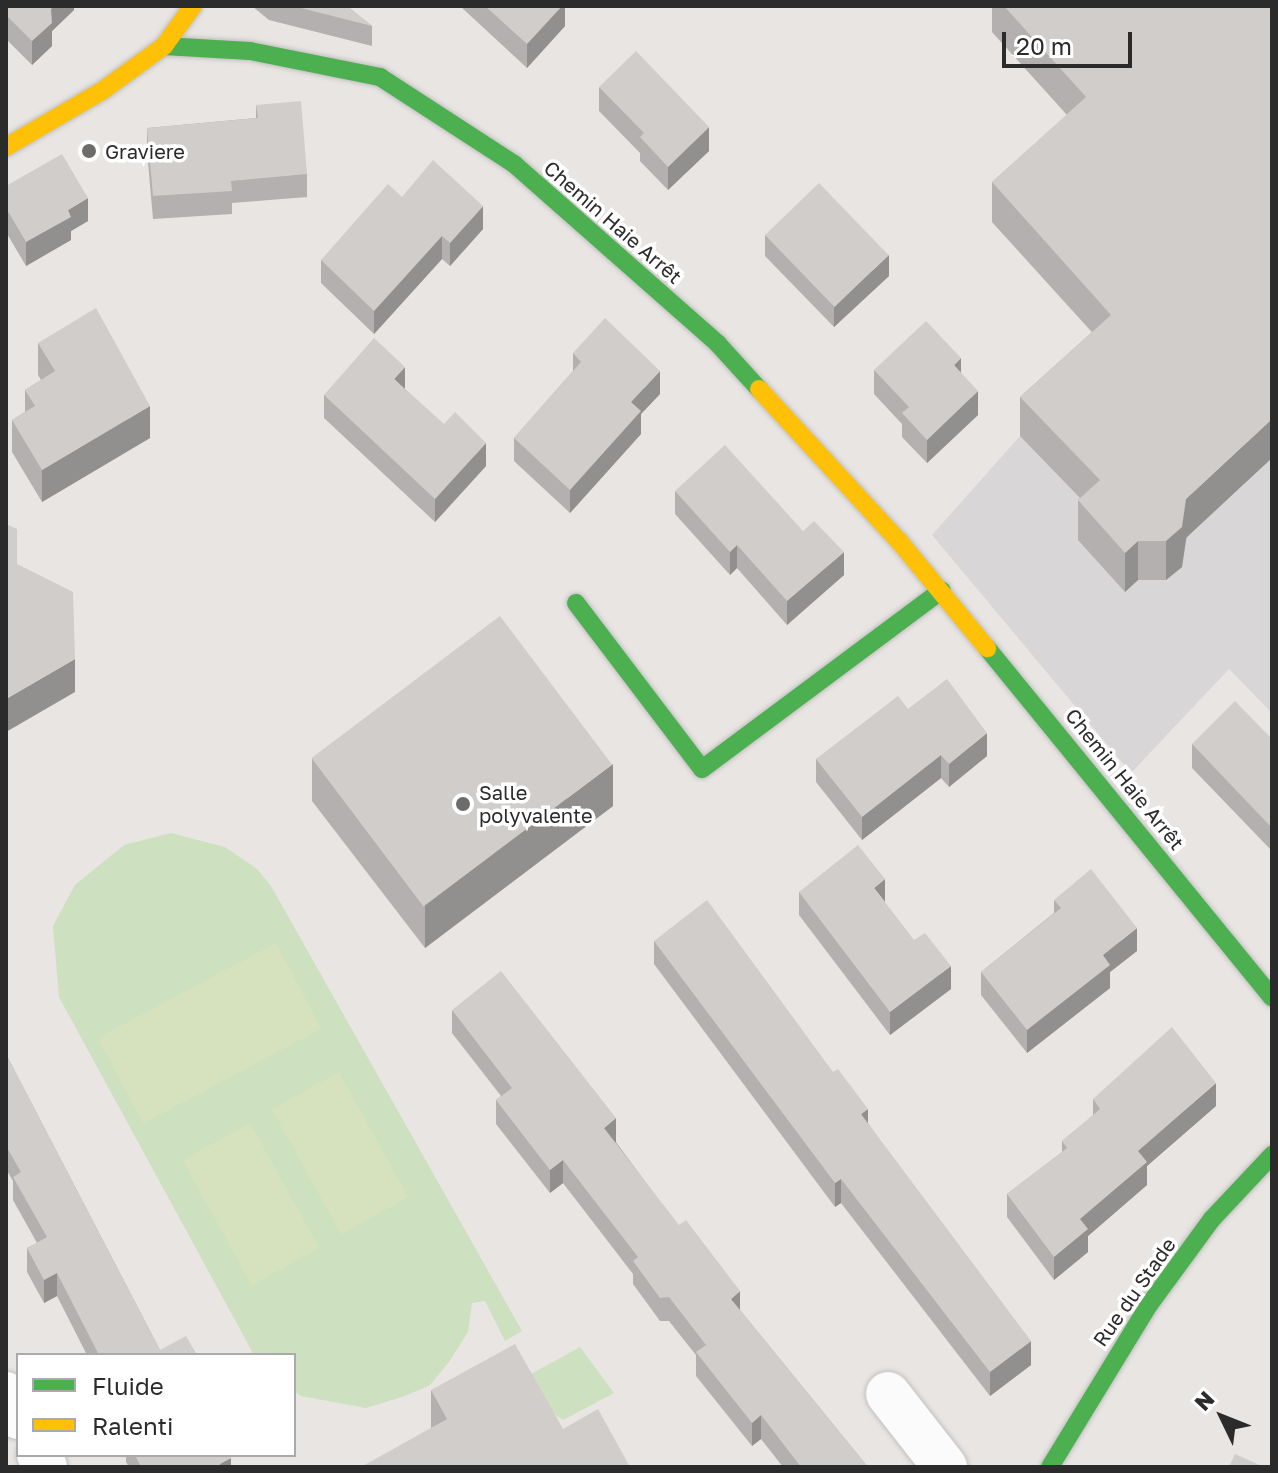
<!DOCTYPE html>
<meta charset="utf-8">
<style>
body{margin:0}
#map{position:relative;width:1278px;height:1473px;overflow:hidden;background:#e8e5e2;font-family:"Golos Text",sans-serif}
div>[style]{position:absolute}
.industrial>*{inset:0;background:#d9d6d8}
.green>*{inset:0;background:#cde0bf}
.pitch>*{inset:0;background:#d5e2bd;transform-origin:0 0}
.roads{filter:drop-shadow(0 0 2px #c1c0c0) drop-shadow(0 0 2px #c1c0c0)}
.street>*{height:44px;margin:-22px;padding:0 22px;transform-origin:22px;border-radius:22px;background:#fcfbfb}
.fast>*{height:18px;margin:-9px;padding:0 9px;transform-origin:9px;border-radius:9px;background:#4caf50}
.slow>*{height:18px;margin:-9px;padding:0 9px;transform-origin:9px;border-radius:9px;background:#ffc107}
.wall>*{inset:0;background:#b3b0af}
.shaded-wall>*{inset:0;background:#92908e}
.building>*{inset:0;background:#d0cdcb;transform-origin:0 0}
.dots>*{width:22px;height:22px;translate:-50% -50%;box-sizing:border-box;border:4px solid #fff;border-radius:50%}
span{translate:-50% -50%;white-space:nowrap;text-align:center;line-height:1.15;-webkit-text-stroke:7px #fff;paint-order:stroke}
.poi-label{font-size:20px;color:#2b2b2b}
.left{translate:0 -50%;text-align:left}
.street-label{font-size:20px;color:#2b2b2b}
.frame{position:absolute;inset:0;border:8px solid #2b2b2b;pointer-events:none}
.legend{position:absolute;left:16px;top:1353px;width:280px;height:104px;box-sizing:border-box;background:#fff;border:2px solid #aaa;margin:0;padding:10px 14px;list-style:none;font-size:24px;color:#2b2b2b}
.legend li{display:flex;align-items:center;gap:16px;height:40px}
.legend b{width:40px;border:2px solid #aaa}
.north{position:absolute;left:1182px;top:1377px;width:80px;height:80px;-webkit-text-stroke:6px #fff;paint-order:stroke;rotate:313deg;font-size:22px;font-weight:700;line-height:32px;text-align:center;color:#2b2b2b}
.north::after{content:'';display:block;margin:auto;width:28px;height:36px;background:#2b2b2b;clip-path:polygon(50% 0,100% 100%,50% 72%,0 100%)}
.scale{position:absolute;left:1002px;top:32px;width:130px;height:36px;box-sizing:border-box;border:4px solid #2b2b2b;border-top:0;padding-left:10px;font-size:24px;line-height:28px;white-space:nowrap;color:#2b2b2b;-webkit-text-stroke:6px #fff;paint-order:stroke}
</style>
<div id="map">
<div class="industrial">
<div style="clip-path:polygon(1272px 6px,1272px 713px,1229px 669px,1131px 773px,932px 535px,1020px 436px,1111px 354px,992px 222px)"></div>
</div>
<div class="green">
<div style="clip-path:polygon(171px 833px,225px 847px,257px 869px,271px 886px,522px 1331px,505px 1341px,485px 1301px,472px 1303px,468px 1332px,449px 1362px,430px 1385px,405px 1396px,366px 1408px,301px 1396px,294px 1391px,294px 1355px,254px 1355px,59px 997px,53px 926px,75px 885px,124px 845px)"></div>
<div style="clip-path:polygon(580px 1347px,614px 1393px,563px 1420px,515px 1387px,363px 1467px)"></div>
</div>
<div class="pitch">
<div style="left:276px;top:943px;width:97px;height:202px;rotate:62deg"></div>
<div style="left:339px;top:1072px;width:143px;height:77px;rotate:61deg"></div>
<div style="left:250px;top:1123px;width:143px;height:77px;rotate:61deg"></div>
</div>
<div class="roads">
<div class="street">
<div style="left:6px;top:1394px;width:26px;rotate:62deg"></div>
<div style="left:888px;top:1394px;width:93px;rotate:52deg"></div>
<div style="left:39px;top:1455px;width:13px;rotate:63deg"></div>
</div>
<div class="fast">
<div style="left:164px;top:46px;width:86px;rotate:3.3deg"></div>
<div style="left:250px;top:51px;width:133px;rotate:11.3deg"></div>
<div style="left:380px;top:77px;width:160px;rotate:33deg"></div>
<div style="left:514px;top:164px;width:272px;rotate:41.4deg"></div>
<div style="left:718px;top:344px;width:61px;rotate:47.7deg"></div>
<div style="left:576px;top:603px;width:208px;rotate:52.8deg"></div>
<div style="left:702px;top:769px;width:299px;rotate:-36.7deg"></div>
<div style="left:987px;top:648px;width:451px;rotate:50.8deg"></div>
<div style="left:1050px;top:1467px;width:190px;rotate:-58.6deg"></div>
<div style="left:1149px;top:1305px;width:107px;rotate:-53.8deg"></div>
<div style="left:1212px;top:1219px;width:88px;rotate:-46.8deg"></div>
</div>
<div class="slow">
<div style="left:6px;top:147px;width:111px;rotate:-30.3deg"></div>
<div style="left:102px;top:91px;width:77px;rotate:-36deg"></div>
<div style="left:164px;top:46px;width:49px;rotate:-54.1deg"></div>
<div style="left:759px;top:389px;width:207px;rotate:47.4deg"></div>
<div style="left:899px;top:541px;width:139px;rotate:50.6deg"></div>
</div>
</div>
<div class="wall">
<div style="clip-path:polygon(6px 6px,74px 6px,74px 10px,52px 31px,52px 46px,32px 65px,6px 39px)"></div>
<div style="clip-path:polygon(252px 6px,347px 6px,372px 26px,372px 46px,269px 20px)"></div>
<div style="clip-path:polygon(460px 6px,565px 6px,565px 26px,527px 68px)"></div>
<div style="clip-path:polygon(992px 6px,1272px 6px,1182px 567px,1166px 580px,1138px 580px,1125px 592px,1078px 540px,1078px 500px,1080px 498px,1020px 436px,1020px 397px,1092px 332px,992px 222px,992px 182px,1067px 115px,992px 32px)"></div>
<div style="clip-path:polygon(599px 87px,709px 151px,668px 190px,640px 161px,640px 153px,599px 111px)"></div>
<div style="clip-path:polygon(256px 105px,307px 174px,307px 197px,232px 203px,232px 214px,153px 219px,147px 151px,147px 128px,256px 118px)"></div>
<div style="clip-path:polygon(6px 186px,88px 221px,71px 231px,71px 240px,26px 266px,6px 232px)"></div>
<div style="clip-path:polygon(402px 197px,483px 229px,450px 266px,442px 259px,374px 334px,321px 283px,321px 260px)"></div>
<div style="clip-path:polygon(765px 235px,889px 276px,834px 327px,765px 256px)"></div>
<div style="clip-path:polygon(38px 343px,150px 438px,42px 502px,12px 452px,12px 420px,25px 412px,25px 390px,41px 380px,38px 375px)"></div>
<div style="clip-path:polygon(573px 353px,660px 394px,641px 414px,641px 434px,570px 513px,514px 461px,514px 438px,573px 371px)"></div>
<div style="clip-path:polygon(874px 370px,961px 373px,978px 415px,927px 463px,902px 437px,902px 424px,874px 394px)"></div>
<div style="clip-path:polygon(405px 389px,486px 466px,435px 522px,324px 418px,324px 395px)"></div>
<div style="clip-path:polygon(675px 491px,844px 575px,787px 625px,737px 568px,730px 575px,675px 514px)"></div>
<div style="clip-path:polygon(908px 709px,987px 756px,949px 787px,941px 778px,862px 840px,816px 782px,816px 759px)"></div>
<div style="clip-path:polygon(1272px 739px,1272px 851px,1192px 768px,1192px 744px)"></div>
<div style="clip-path:polygon(312px 758px,613px 806px,425px 948px,312px 801px)"></div>
<div style="clip-path:polygon(799px 892px,885px 903px,951px 989px,890px 1035px,799px 915px)"></div>
<div style="clip-path:polygon(1054px 900px,1137px 951px,1110px 972px,1110px 988px,1027px 1053px,981px 995px,981px 972px,1054px 913px)"></div>
<div style="clip-path:polygon(654px 941px,868px 1123px,1031px 1365px,990px 1396px,841px 1203px,835px 1207px,654px 964px)"></div>
<div style="clip-path:polygon(452px 1010px,616px 1142px,740px 1310px,868px 1467px,783px 1467px,761px 1439px,752px 1446px,696px 1376px,696px 1355px,669px 1321px,660px 1321px,633px 1284px,633px 1274px,563px 1183px,550px 1193px,496px 1124px,496px 1100px,501px 1096px,452px 1033px)"></div>
<div style="clip-path:polygon(6px 1054px,160px 1350px,197px 1355px,87px 1355px,57px 1296px,44px 1303px,27px 1272px,27px 1248px,37px 1243px,13px 1200px,13px 1181px,6px 1169px)"></div>
<div style="clip-path:polygon(1093px 1099px,1216px 1106px,1147px 1166px,1147px 1185px,1088px 1236px,1088px 1252px,1054px 1280px,1007px 1217px,1007px 1194px,1062px 1152px,1062px 1141px,1093px 1116px)"></div>
<div style="clip-path:polygon(431px 1390px,563px 1429px,630px 1467px,431px 1428px)"></div>
<div style="clip-path:polygon(126px 1455px,229px 1455px,231px 1467px,129px 1467px,126px 1462px)"></div>
</div>
<div class="shaded-wall">
<div style="clip-path:polygon(54px 6px,74px 6px,74px 10px,52px 31px,52px 46px,32px 65px,32px 41px,51px 9px)"></div>
<div style="clip-path:polygon(562px 6px,565px 6px,565px 26px,527px 68px,527px 44px)"></div>
<div style="clip-path:polygon(709px 127px,709px 151px,668px 190px,668px 167px)"></div>
<div style="clip-path:polygon(88px 198px,88px 221px,71px 231px,71px 240px,26px 266px,26px 242px,68px 210px)"></div>
<div style="clip-path:polygon(483px 206px,483px 229px,450px 266px,450px 243px)"></div>
<div style="clip-path:polygon(442px 236px,442px 259px,374px 334px,374px 311px)"></div>
<div style="clip-path:polygon(889px 255px,889px 276px,834px 327px,834px 307px)"></div>
<div style="clip-path:polygon(961px 358px,961px 381px,954px 365px)"></div>
<div style="clip-path:polygon(405px 367px,405px 390px,394px 379px)"></div>
<div style="clip-path:polygon(660px 371px,660px 394px,641px 414px,641px 434px,570px 513px,570px 490px,631px 402px)"></div>
<div style="clip-path:polygon(978px 391px,978px 415px,927px 463px,927px 440px)"></div>
<div style="clip-path:polygon(150px 406px,150px 438px,42px 502px,42px 470px)"></div>
<div style="clip-path:polygon(1272px 419px,1272px 458px,1186px 538px,1182px 567px,1166px 580px,1166px 541px,1186px 499px)"></div>
<div style="clip-path:polygon(486px 443px,486px 466px,435px 522px,435px 499px)"></div>
<div style="clip-path:polygon(1138px 541px,1138px 580px,1125px 592px,1125px 553px)"></div>
<div style="clip-path:polygon(737px 545px,737px 568px,730px 575px,730px 552px)"></div>
<div style="clip-path:polygon(844px 552px,844px 575px,787px 625px,787px 601px)"></div>
<div style="clip-path:polygon(75px 659px,75px 692px,6px 732px,6px 699px)"></div>
<div style="clip-path:polygon(987px 733px,987px 756px,949px 787px,949px 764px)"></div>
<div style="clip-path:polygon(941px 755px,941px 778px,862px 840px,862px 817px)"></div>
<div style="clip-path:polygon(613px 764px,613px 806px,425px 948px,425px 905px)"></div>
<div style="clip-path:polygon(885px 879px,885px 902px,874px 888px)"></div>
<div style="clip-path:polygon(1137px 928px,1137px 951px,1110px 972px,1110px 988px,1027px 1053px,1027px 1030px,1103px 955px)"></div>
<div style="clip-path:polygon(951px 966px,951px 989px,890px 1035px,890px 1012px)"></div>
<div style="clip-path:polygon(1216px 1083px,1216px 1106px,1147px 1166px,1147px 1185px,1088px 1236px,1088px 1252px,1054px 1280px,1054px 1257px,1080px 1219px,1138px 1151px)"></div>
<div style="clip-path:polygon(868px 1109px,868px 1133px,861px 1114px)"></div>
<div style="clip-path:polygon(616px 1118px,616px 1142px,604px 1151px,604px 1128px)"></div>
<div style="clip-path:polygon(563px 1160px,563px 1183px,550px 1193px,550px 1170px)"></div>
<div style="clip-path:polygon(841px 1179px,841px 1203px,835px 1207px,835px 1183px)"></div>
<div style="clip-path:polygon(57px 1273px,57px 1296px,44px 1303px,44px 1280px)"></div>
<div style="clip-path:polygon(740px 1291px,740px 1315px,731px 1299px)"></div>
<div style="clip-path:polygon(1031px 1341px,1031px 1365px,990px 1396px,990px 1372px)"></div>
<div style="clip-path:polygon(761px 1415px,761px 1439px,752px 1446px,752px 1423px)"></div>
<div style="clip-path:polygon(231px 1458px,231px 1467px,220px 1467px,220px 1464px)"></div>
</div>
<div class="building">
<div style="clip-path:polygon(6px 6px,54px 6px,51px 9px,52px 23px,32px 41px,6px 15px)"></div>
<div style="clip-path:polygon(293px 6px,347px 6px,372px 26px)"></div>
<div style="clip-path:polygon(485px 6px,562px 6px,527px 44px)"></div>
<div style="clip-path:polygon(1004px 6px,1272px 6px,1272px 419px,1186px 499px,1182px 527px,1166px 541px,1138px 541px,1125px 553px,1078px 500px,1100px 480px,1020px 397px,1111px 315px,992px 182px,1086px 97px)"></div>
<div style="clip-path:polygon(636px 51px,709px 127px,668px 167px,640px 137px,644px 133px,599px 87px)"></div>
<div style="clip-path:polygon(301px 101px,307px 174px,231px 181px,232px 191px,153px 196px,147px 128px,258px 118px,256px 105px)"></div>
<div style="clip-path:polygon(62px 154px,88px 198px,68px 210px,71px 217px,26px 242px,6px 208px,6px 186px)"></div>
<div style="clip-path:polygon(433px 160px,483px 206px,450px 243px,442px 236px,374px 311px,321px 260px,388px 184px,402px 197px)"></div>
<div style="left:819px;top:183px;width:100px;height:75px;rotate:46deg"></div>
<div style="clip-path:polygon(96px 308px,150px 406px,42px 470px,12px 420px,35px 406px,25px 390px,55px 371px,38px 343px)"></div>
<div style="clip-path:polygon(605px 318px,660px 371px,631px 402px,641px 411px,570px 490px,514px 438px,581px 362px,573px 353px)"></div>
<div style="clip-path:polygon(926px 321px,961px 358px,954px 365px,978px 391px,927px 440px,902px 413px,909px 407px,874px 370px)"></div>
<div style="clip-path:polygon(374px 338px,405px 367px,394px 379px,444px 424px,455px 412px,486px 443px,435px 499px,324px 395px)"></div>
<div style="clip-path:polygon(725px 445px,803px 531px,814px 521px,844px 552px,787px 601px,737px 545px,730px 552px,675px 491px)"></div>
<div style="clip-path:polygon(6px 524px,17px 529px,17px 564px,73px 592px,75px 659px,6px 699px)"></div>
<div style="left:500px;top:616px;width:186px;height:236px;rotate:53deg"></div>
<div style="clip-path:polygon(947px 679px,987px 733px,949px 764px,941px 755px,862px 817px,816px 759px,898px 696px,908px 709px)"></div>
<div style="clip-path:polygon(1235px 701px,1272px 739px,1272px 828px,1192px 744px)"></div>
<div style="clip-path:polygon(858px 845px,885px 879px,874px 888px,914px 940px,925px 933px,951px 966px,890px 1012px,799px 892px)"></div>
<div style="clip-path:polygon(1091px 869px,1137px 928px,1103px 955px,1110px 965px,1027px 1030px,981px 972px,1061px 908px,1054px 900px)"></div>
<div style="clip-path:polygon(707px 900px,833px 1072px,838px 1069px,868px 1109px,861px 1114px,1031px 1341px,990px 1372px,841px 1179px,835px 1183px,654px 941px)"></div>
<div style="clip-path:polygon(501px 971px,616px 1118px,604px 1128px,679px 1225px,686px 1220px,740px 1291px,731px 1299px,868px 1467px,801px 1467px,761px 1415px,752px 1423px,696px 1352px,706px 1345px,669px 1297px,660px 1298px,633px 1261px,638px 1257px,563px 1160px,550px 1170px,496px 1100px,512px 1088px,452px 1010px)"></div>
<div style="clip-path:polygon(1172px 1027px,1216px 1083px,1138px 1151px,1147px 1162px,1080px 1219px,1088px 1229px,1054px 1257px,1007px 1194px,1067px 1148px,1062px 1141px,1100px 1109px,1093px 1099px)"></div>
<div style="clip-path:polygon(6px 1054px,160px 1350px,186px 1336px,197px 1355px,99px 1355px,57px 1273px,44px 1280px,27px 1248px,47px 1237px,13px 1177px,21px 1172px,6px 1146px)"></div>
<div style="clip-path:polygon(515px 1344px,563px 1429px,598px 1409px,630px 1467px,361px 1467px,447px 1419px,431px 1390px)"></div>
<div style="clip-path:polygon(1235px 1454px,1264px 1467px,1229px 1467px)"></div>
<div style="clip-path:polygon(135px 1455px,229px 1455px,231px 1458px,220px 1464px,221px 1467px,141px 1467px)"></div>
</div>
<div class="dots">
<div style="left:89px;top:151px;background:#6d6c6b"></div>
<div style="left:463px;top:804px;background:#6d6c6b"></div>
</div>
<div class="poi-label">
<span class="left" style="left:105px;top:151px">Graviere</span>
<span class="left" style="left:479px;top:804px">Salle<br>polyvalente</span>
</div>
<div class="street-label">
<span style="left:613px;top:222px;rotate:41deg">Chemin Haie Arrêt</span>
<span style="left:1125px;top:779px;rotate:51deg">Chemin Haie Arrêt</span>
<span style="left:1134px;top:1292px;rotate:-55deg">Rue du Stade</span>
</div>
<div class="frame"></div>
<ul class="legend">
<li><b style="height:10px;background:#4caf50"></b>Fluide</li>
<li><b style="height:10px;background:#ffc107"></b>Ralenti</li>
</ul>
<div class="north">N</div>
<div class="scale">20 m</div>
</div>
